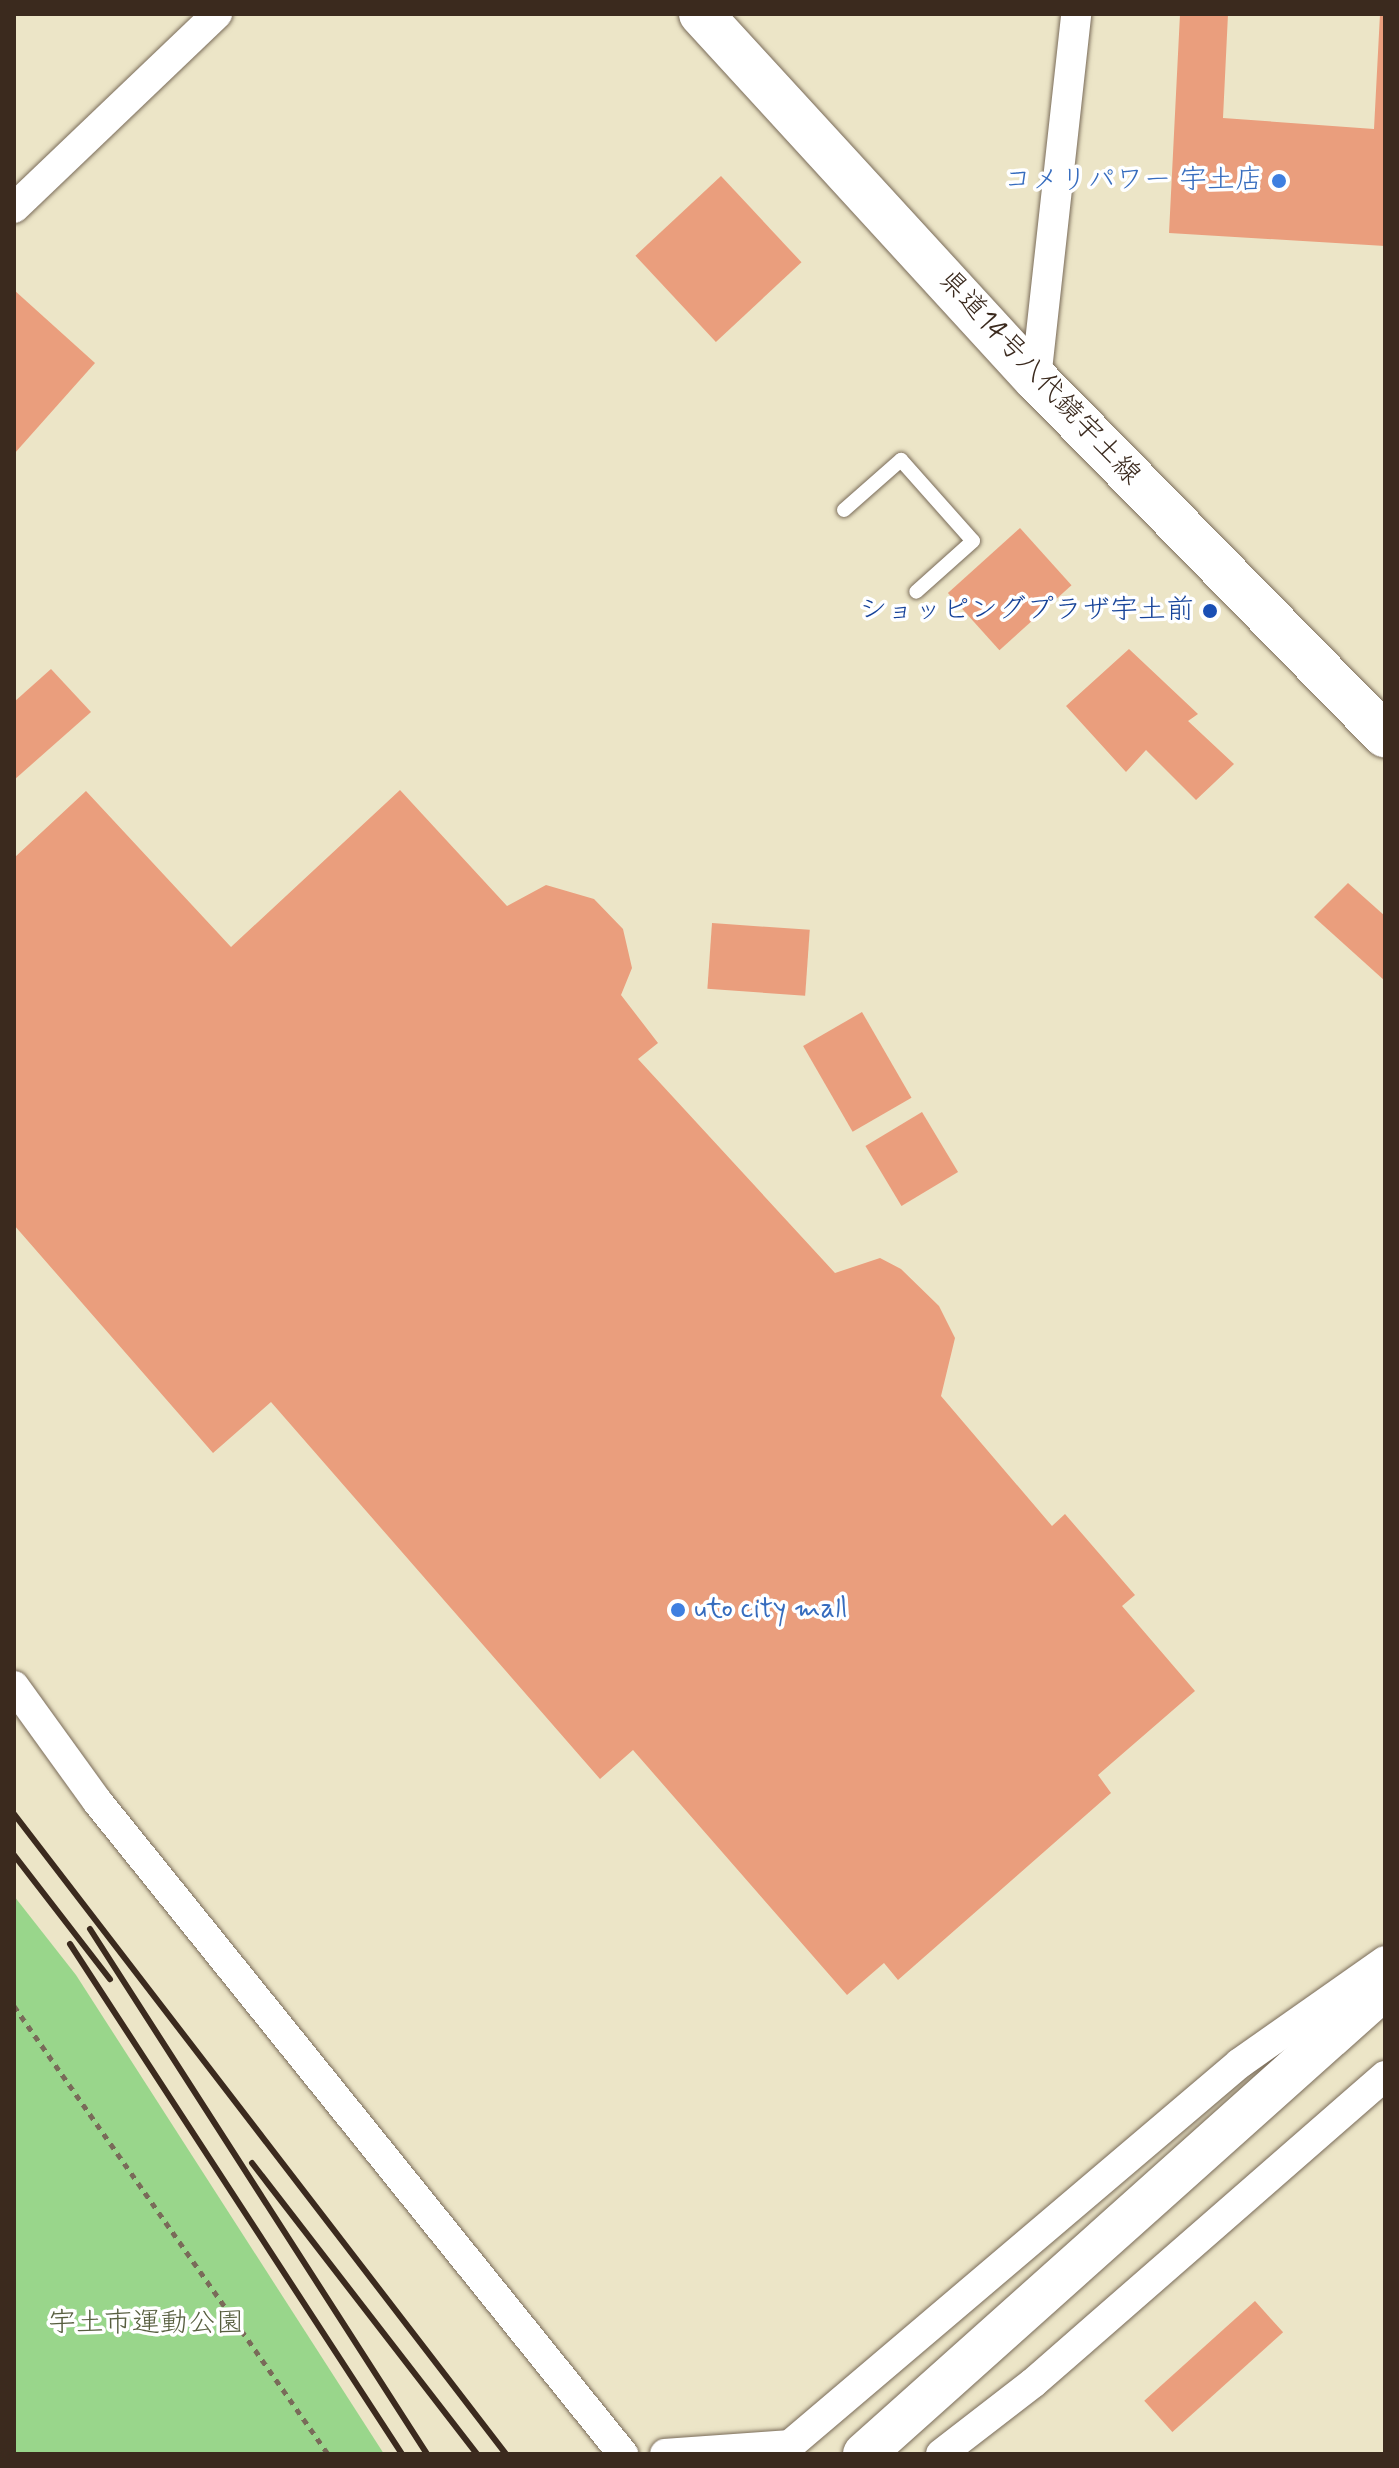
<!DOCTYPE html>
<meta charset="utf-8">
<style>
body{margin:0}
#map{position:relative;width:1399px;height:2468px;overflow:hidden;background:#ece5c7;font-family:Mynerve,"Klee One",sans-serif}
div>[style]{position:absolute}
.green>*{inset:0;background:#99d68b}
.building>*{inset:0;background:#ea9e7d;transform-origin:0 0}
.path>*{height:5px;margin-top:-2.5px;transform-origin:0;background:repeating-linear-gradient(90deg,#796b59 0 6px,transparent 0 12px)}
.roads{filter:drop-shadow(0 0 2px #796b59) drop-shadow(0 0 2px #796b59)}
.lane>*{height:14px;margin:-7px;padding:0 7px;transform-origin:7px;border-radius:7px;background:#fff}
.street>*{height:30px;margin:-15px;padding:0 15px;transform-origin:15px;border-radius:15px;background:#fff}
.secondary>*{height:42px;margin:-21px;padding:0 21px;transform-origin:21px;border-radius:21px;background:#fff}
.primary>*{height:44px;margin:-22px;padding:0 22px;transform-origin:22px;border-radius:22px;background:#fff}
.rail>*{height:6px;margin:-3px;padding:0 3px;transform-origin:3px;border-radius:3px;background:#3b2a1e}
.dots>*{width:22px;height:22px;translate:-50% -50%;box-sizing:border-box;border:4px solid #fff;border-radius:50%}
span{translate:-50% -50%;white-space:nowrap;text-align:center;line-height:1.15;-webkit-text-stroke:7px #fff;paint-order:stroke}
.shop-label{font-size:28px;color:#366cbe}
.right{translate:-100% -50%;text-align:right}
.left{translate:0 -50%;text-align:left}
.street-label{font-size:28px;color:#3b2a1e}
.transit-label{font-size:28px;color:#164399}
.park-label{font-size:28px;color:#575e3f}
.frame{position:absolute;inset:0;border:16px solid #3b2a1e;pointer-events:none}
</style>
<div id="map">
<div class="green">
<div style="clip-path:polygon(14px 1896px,76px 1975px,384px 2454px,14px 2454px)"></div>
</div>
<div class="building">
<div style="clip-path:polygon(1180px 14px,1228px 14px,1223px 118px,1374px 129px,1380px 14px,1385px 14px,1385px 246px,1169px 233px)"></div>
<div style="left:721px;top:176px;width:118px;height:117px;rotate:47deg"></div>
<div style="clip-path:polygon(14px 290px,95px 363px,14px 454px)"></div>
<div style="left:1020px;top:528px;width:77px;height:97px;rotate:48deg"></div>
<div style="clip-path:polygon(1129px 649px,1198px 714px,1188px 721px,1234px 764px,1196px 800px,1146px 750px,1126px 772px,1066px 706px)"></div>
<div style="clip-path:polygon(51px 669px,91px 712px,14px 780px,14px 702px)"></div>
<div style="clip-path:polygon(400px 790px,507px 906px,546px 885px,594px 899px,623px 929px,632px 968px,621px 995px,658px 1043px,638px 1059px,835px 1273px,880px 1258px,901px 1269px,939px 1306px,955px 1338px,941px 1396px,1052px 1526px,1065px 1514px,1135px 1595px,1122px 1606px,1195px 1691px,1098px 1775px,1111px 1793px,898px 1980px,884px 1963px,847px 1995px,633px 1750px,600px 1779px,271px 1402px,213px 1453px,14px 1225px,14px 858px,86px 791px,231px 947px)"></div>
<div style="clip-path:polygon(1348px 883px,1385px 916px,1385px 981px,1314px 917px)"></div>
<div style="left:712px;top:923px;width:98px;height:66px;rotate:4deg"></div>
<div style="left:862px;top:1012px;width:99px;height:68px;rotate:60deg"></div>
<div style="left:922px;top:1112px;width:70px;height:66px;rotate:59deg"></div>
<div style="left:1255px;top:2301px;width:42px;height:149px;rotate:48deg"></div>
</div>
<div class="path">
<div style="left:14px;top:2006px;width:547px;rotate:54.97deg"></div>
</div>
<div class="roads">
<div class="lane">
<div style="left:844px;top:510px;width:76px;rotate:-41.3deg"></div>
<div style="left:901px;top:460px;width:108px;rotate:48.4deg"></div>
<div style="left:973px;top:541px;width:76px;rotate:138.2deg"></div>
</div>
<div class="street">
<div style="left:14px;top:208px;width:281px;rotate:-43.7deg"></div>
<div style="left:1036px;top:379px;width:367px;rotate:-83.7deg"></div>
<div style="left:14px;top:1686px;width:142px;rotate:54.2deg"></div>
<div style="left:97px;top:1801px;width:839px;rotate:51.15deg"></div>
<div style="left:665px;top:2454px;width:125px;rotate:-4.1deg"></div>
<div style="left:790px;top:2445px;width:590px;rotate:-40.33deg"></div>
<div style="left:1240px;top:2063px;width:177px;rotate:-35.1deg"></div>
<div style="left:941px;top:2454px;width:116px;rotate:-37.7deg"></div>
<div style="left:1033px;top:2383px;width:467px;rotate:-41.1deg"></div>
</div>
<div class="secondary">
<div style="left:864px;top:2454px;width:699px;rotate:-41.81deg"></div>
</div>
<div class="primary">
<div style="left:701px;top:14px;width:495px;rotate:47.5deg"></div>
<div style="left:1036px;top:379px;width:499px;rotate:45.6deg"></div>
</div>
</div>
<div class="rail">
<div style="left:14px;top:1814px;width:807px;rotate:52.45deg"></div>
<div style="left:14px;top:1855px;width:157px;rotate:52.3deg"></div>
<div style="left:90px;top:1929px;width:624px;rotate:57.3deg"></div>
<div style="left:70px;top:1944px;width:609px;rotate:56.94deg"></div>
<div style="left:252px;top:2163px;width:368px;rotate:52.3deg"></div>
</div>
<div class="dots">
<div style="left:1279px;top:181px;background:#3f7fe0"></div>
<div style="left:1210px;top:611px;background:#1a4fb4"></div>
<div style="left:678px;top:1610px;background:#3f7fe0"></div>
</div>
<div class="shop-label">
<span class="right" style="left:1263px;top:181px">コメリパワー 宇土店</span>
<span class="left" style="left:694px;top:1610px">uto city mall</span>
</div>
<div class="street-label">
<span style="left:1039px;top:378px;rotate:47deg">県道14号八代鏡宇土線</span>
</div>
<div class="transit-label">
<span class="right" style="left:1194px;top:611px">ショッピングプラザ宇土前</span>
</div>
<div class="park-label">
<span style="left:146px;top:2324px">宇土市運動公園</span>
</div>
<div class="frame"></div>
</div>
